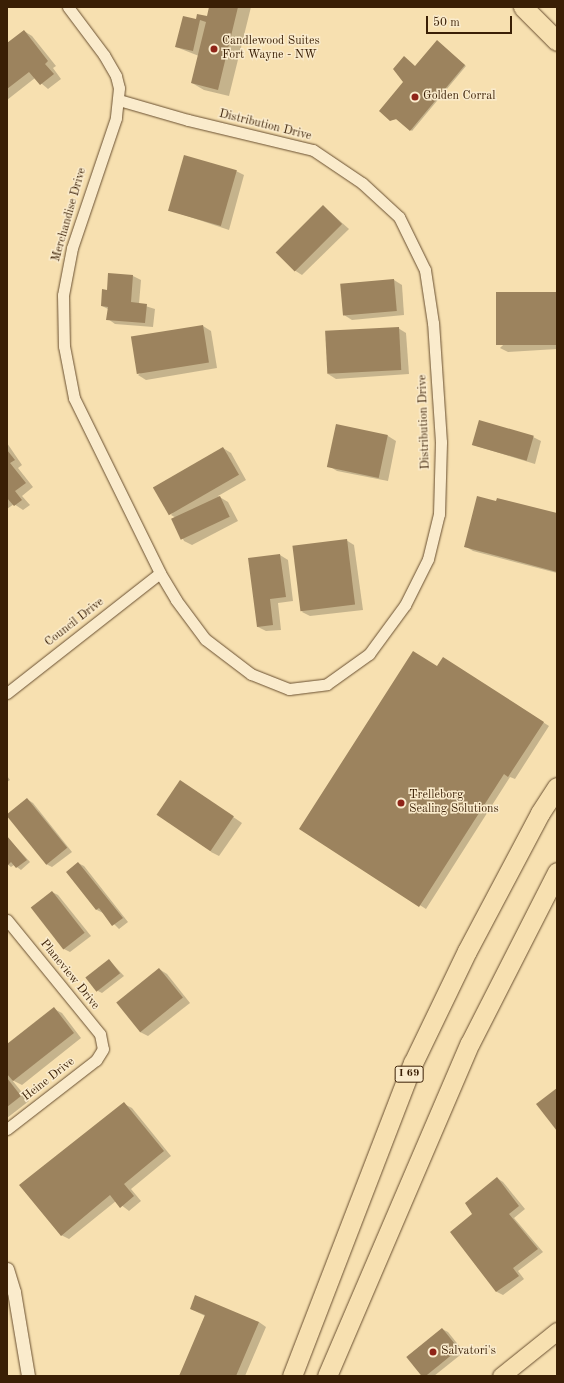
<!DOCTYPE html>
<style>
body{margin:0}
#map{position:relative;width:564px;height:1383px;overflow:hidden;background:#f7e0b0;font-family:"Old Standard TT",serif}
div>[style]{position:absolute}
.shadow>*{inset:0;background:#0003}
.building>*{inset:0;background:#9c835e;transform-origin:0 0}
.roads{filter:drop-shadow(0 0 1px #694f30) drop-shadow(0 0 1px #694f30)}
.minor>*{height:11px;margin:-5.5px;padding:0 5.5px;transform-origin:5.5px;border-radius:5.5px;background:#faebcc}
.tertiary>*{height:13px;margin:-6.5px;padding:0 6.5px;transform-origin:6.5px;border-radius:6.5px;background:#faebcc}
.primary>*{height:17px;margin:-8.5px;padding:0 8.5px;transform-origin:8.5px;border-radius:8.5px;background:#f7e0b0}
.motorway>*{height:19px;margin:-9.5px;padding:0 9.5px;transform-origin:9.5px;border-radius:9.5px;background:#f7e0b0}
.dots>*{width:11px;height:11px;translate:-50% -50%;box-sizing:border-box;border:2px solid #faebcc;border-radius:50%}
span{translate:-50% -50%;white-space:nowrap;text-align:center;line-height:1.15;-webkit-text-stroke:3px #faebcc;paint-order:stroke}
.shield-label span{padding:1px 3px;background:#faebcc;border:1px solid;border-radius:3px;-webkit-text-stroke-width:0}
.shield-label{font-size:11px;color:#3a1f05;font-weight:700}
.poi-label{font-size:12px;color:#3a1f05}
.left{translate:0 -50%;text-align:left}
.street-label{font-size:12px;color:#3a1f05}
.frame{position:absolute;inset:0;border:8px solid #3a1f05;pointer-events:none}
.scale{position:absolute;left:426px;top:16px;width:86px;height:18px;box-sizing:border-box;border:2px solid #3a1f05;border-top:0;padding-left:5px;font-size:12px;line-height:14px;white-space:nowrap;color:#3a1f05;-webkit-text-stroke:3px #faebcc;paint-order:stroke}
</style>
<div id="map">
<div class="shadow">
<div style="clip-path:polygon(210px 7px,251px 7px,229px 96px,204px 90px,192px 83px,199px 56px,176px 47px,197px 20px,208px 18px)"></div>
<div style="clip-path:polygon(24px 31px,32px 36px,56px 66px,53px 68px,61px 79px,48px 89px,35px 78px,7px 100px,7px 45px)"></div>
<div style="clip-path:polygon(438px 43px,466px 66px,412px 131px,398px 119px,391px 120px,405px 82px)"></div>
<div style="clip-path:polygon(236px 171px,244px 175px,229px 230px,169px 210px)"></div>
<div style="clip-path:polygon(323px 206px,349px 229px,302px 275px,294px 270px)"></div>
<div style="clip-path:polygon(133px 276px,141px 280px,139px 304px,155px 309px,153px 327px,115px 324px,108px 319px,108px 309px,102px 306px,107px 291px)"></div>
<div style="clip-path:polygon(394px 280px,402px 285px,404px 315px,352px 320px,344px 315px)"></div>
<div style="clip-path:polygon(557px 293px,557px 349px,508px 352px,500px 348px)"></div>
<div style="clip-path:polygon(203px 326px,211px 331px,217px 368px,146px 380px,138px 375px)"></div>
<div style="clip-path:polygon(398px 328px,406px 333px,409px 374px,336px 379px,328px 374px)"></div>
<div style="clip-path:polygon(337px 426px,388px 436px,396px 441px,388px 481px,337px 471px,329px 466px)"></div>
<div style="clip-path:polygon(533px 437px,541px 441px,535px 464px,473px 445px)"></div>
<div style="clip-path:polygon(7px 443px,22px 465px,18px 468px,33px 487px,22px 496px,30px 505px,23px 510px,14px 504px,7px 509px)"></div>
<div style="clip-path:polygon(223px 448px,231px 453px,246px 480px,218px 496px,228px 502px,238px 521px,192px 545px,184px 541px,174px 521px,178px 519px,171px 515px)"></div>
<div style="clip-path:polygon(557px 514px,557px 573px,473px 551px,465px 546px)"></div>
<div style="clip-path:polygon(346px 540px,354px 545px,363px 610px,310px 616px,302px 612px)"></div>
<div style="clip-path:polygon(280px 555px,288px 560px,293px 601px,278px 603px,281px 630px,266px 631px,258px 627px,250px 559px)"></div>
<div style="clip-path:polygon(449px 662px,549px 726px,515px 779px,510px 777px,426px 909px,300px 829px,437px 667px)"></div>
<div style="clip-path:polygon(7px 776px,10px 780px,7px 782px)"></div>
<div style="clip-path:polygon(188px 786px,242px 823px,219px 856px,211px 852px)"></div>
<div style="clip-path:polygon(27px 799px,33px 803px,72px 852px,52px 867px,46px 864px,8px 815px)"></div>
<div style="clip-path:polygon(7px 837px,30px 862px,21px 870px,14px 865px,11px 867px,7px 864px)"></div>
<div style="clip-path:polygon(78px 863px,84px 866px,128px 922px,119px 929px,103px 913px,97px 910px,67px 872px)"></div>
<div style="clip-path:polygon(52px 892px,58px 895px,91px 936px,70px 952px,64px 949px)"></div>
<div style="clip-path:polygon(109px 960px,124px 976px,102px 993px,98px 991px)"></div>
<div style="clip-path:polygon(159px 969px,167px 974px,190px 1003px,148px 1036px,140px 1032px)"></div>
<div style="clip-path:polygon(54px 1009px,62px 1013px,81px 1038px,22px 1085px,12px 1080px,29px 1101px,7px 1118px,7px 1046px)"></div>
<div style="clip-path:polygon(124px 1104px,132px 1108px,171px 1156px,131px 1189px,141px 1201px,129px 1211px,116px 1201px,69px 1239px,61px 1235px)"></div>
<div style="clip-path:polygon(497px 1178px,503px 1182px,525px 1209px,514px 1218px,543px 1252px,518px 1271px,524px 1279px,503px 1295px,497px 1292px,451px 1232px,474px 1214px)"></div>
<div style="clip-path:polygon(191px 1309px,259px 1322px,266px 1327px,245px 1376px,180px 1376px,205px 1316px)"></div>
<div style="clip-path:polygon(442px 1329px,448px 1332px,464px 1352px,434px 1376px,424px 1376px,408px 1356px)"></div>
</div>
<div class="building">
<div style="clip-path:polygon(209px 7px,238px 7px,218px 90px,191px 83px,206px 22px,200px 20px,193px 51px,175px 47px,183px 16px,196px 19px,197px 14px,207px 16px)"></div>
<div style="clip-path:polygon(24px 30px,48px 61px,45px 64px,54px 74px,40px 85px,29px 72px,7px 89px,7px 43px)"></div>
<div style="clip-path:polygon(437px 40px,465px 65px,410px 131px,396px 119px,390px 121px,379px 111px,403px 82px,393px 69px,404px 56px,415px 66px)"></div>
<div style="left:184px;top:155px;width:55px;height:58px;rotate:16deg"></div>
<div style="left:323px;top:205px;width:27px;height:67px;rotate:45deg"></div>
<div style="clip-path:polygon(108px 273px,133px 275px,131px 302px,147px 304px,145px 323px,106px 320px,108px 307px,101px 306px,102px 289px,107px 290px)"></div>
<div style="left:394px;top:279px;width:32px;height:54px;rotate:85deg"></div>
<div style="left:557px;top:292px;width:53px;height:61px;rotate:90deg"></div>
<div style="left:203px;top:325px;width:38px;height:73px;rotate:81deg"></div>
<div style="left:399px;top:327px;width:43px;height:74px;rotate:87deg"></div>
<div style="left:479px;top:420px;width:57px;height:26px;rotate:16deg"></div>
<div style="left:336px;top:424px;width:53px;height:44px;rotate:12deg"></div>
<div style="left:223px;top:447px;width:32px;height:81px;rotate:60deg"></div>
<div style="clip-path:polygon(7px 450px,15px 460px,10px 463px,26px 483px,15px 491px,22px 500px,14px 506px,7px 498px)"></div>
<div style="left:220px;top:496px;width:23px;height:54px;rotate:65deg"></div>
<div style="clip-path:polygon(477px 496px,496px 501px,497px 498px,557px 513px,557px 572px,464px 547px)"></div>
<div style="left:347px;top:539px;width:66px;height:55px;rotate:83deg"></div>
<div style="clip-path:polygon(280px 554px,286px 597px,270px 599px,273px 625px,257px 627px,248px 558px)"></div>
<div style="clip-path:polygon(413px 651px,437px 666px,443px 657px,544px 722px,508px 777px,504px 774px,419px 907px,299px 829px)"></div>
<div style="left:180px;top:780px;width:65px;height:42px;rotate:34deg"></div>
<div style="left:27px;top:798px;width:64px;height:27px;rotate:51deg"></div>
<div style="clip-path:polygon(7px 836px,27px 860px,16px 868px,11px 862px,7px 866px)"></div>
<div style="clip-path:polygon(78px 862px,123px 918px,112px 926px,99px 908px,96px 910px,66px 872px)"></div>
<div style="left:52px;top:891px;width:53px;height:27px;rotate:52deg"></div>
<div style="left:109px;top:959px;width:18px;height:30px;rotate:52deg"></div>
<div style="left:159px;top:968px;width:38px;height:55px;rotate:51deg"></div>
<div style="clip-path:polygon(54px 1007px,74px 1033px,13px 1081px,7px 1074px,7px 1044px)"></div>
<div style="clip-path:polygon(7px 1078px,21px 1096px,7px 1107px)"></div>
<div style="clip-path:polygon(557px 1088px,557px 1131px,536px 1104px)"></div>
<div style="clip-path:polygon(124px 1102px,164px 1151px,124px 1184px,134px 1196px,120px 1208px,110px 1195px,61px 1236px,19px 1185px)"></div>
<div style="clip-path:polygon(497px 1177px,519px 1206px,509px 1214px,538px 1249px,513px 1268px,519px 1276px,496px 1292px,450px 1232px,472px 1214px,465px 1203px)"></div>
<div style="clip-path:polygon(195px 1295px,259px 1322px,236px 1376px,179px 1376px,205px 1315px,190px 1309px)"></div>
<div style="left:442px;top:1328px;width:27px;height:46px;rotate:51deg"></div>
</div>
<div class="roads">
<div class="minor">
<div style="left:68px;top:7px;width:60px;rotate:53.1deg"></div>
<div style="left:104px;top:55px;width:24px;rotate:60deg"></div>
<div style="left:116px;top:76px;width:12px;rotate:76deg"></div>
<div style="left:119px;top:88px;width:30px;rotate:96deg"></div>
<div style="left:116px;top:118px;width:137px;rotate:108.7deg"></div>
<div style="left:72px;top:248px;width:48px;rotate:100.8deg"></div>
<div style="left:63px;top:295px;width:51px;rotate:88.9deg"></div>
<div style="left:64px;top:346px;width:53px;rotate:79.1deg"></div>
<div style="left:74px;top:398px;width:195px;rotate:63.8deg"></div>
<div style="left:160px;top:573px;width:31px;rotate:59deg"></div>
<div style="left:176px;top:600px;width:49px;rotate:53.4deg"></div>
<div style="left:205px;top:639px;width:58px;rotate:37.3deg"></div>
<div style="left:251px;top:674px;width:41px;rotate:21.5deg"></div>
<div style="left:289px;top:689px;width:38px;rotate:-7deg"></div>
<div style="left:327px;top:684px;width:52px;rotate:-35.5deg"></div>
<div style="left:369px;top:654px;width:61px;rotate:-53.7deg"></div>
<div style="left:405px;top:605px;width:51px;rotate:-63.4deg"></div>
<div style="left:428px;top:559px;width:46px;rotate:-76.3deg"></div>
<div style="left:439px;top:514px;width:72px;rotate:-88.4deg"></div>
<div style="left:441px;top:442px;width:119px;rotate:-93.8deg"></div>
<div style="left:433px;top:323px;width:54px;rotate:-98.6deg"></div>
<div style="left:425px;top:270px;width:59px;rotate:-116.1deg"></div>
<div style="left:399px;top:217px;width:50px;rotate:-137.4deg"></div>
<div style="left:362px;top:183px;width:59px;rotate:-146deg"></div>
<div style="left:313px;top:150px;width:129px;rotate:-166.5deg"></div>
<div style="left:188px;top:120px;width:72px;rotate:-163.8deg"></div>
<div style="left:7px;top:693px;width:194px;rotate:-38.1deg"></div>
<div style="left:7px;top:920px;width:147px;rotate:50.8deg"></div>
<div style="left:100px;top:1034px;width:15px;rotate:79deg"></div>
<div style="left:103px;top:1049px;width:13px;rotate:122deg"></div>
<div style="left:96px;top:1060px;width:113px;rotate:142.2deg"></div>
</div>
<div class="tertiary">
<div style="left:7px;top:1269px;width:24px;rotate:73deg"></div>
<div style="left:14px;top:1292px;width:85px;rotate:80.5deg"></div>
</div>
<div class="primary">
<div style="left:501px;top:1376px;width:72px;rotate:-38.8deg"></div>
</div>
<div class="motorway">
<div style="left:523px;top:7px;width:48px;rotate:45deg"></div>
<div style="left:292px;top:1376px;width:336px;rotate:-68.9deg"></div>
<div style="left:413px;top:1063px;width:124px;rotate:-64.3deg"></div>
<div style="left:467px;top:951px;width:156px;rotate:-62.1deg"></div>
<div style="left:540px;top:813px;width:31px;rotate:-57deg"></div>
<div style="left:327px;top:1376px;width:362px;rotate:-66.8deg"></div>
<div style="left:470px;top:1043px;width:192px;rotate:-63deg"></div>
</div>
</div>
<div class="dots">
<div style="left:214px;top:49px;background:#8f2418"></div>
<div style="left:415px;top:97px;background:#8f2418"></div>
<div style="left:401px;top:803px;background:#8f2418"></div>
<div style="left:433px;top:1352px;background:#8f2418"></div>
</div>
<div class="shield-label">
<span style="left:409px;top:1074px">I 69</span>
</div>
<div class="poi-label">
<span class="left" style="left:222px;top:49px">Candlewood Suites<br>Fort Wayne - NW</span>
<span class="left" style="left:423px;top:97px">Golden Corral</span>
<span class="left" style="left:409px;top:803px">Trelleborg<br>Sealing Solutions</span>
<span class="left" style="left:441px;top:1352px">Salvatori's</span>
</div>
<div class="street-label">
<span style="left:265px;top:126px;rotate:14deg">Distribution Drive</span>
<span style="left:70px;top:215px;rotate:-74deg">Merchandise Drive</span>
<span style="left:425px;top:422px;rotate:-92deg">Distribution Drive</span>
<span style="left:75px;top:623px;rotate:-38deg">Council Drive</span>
<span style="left:69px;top:975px;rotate:51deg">Planeview Drive</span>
<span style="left:49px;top:1080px;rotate:-38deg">Heine Drive</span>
</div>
<div class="frame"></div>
<div class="scale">50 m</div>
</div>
